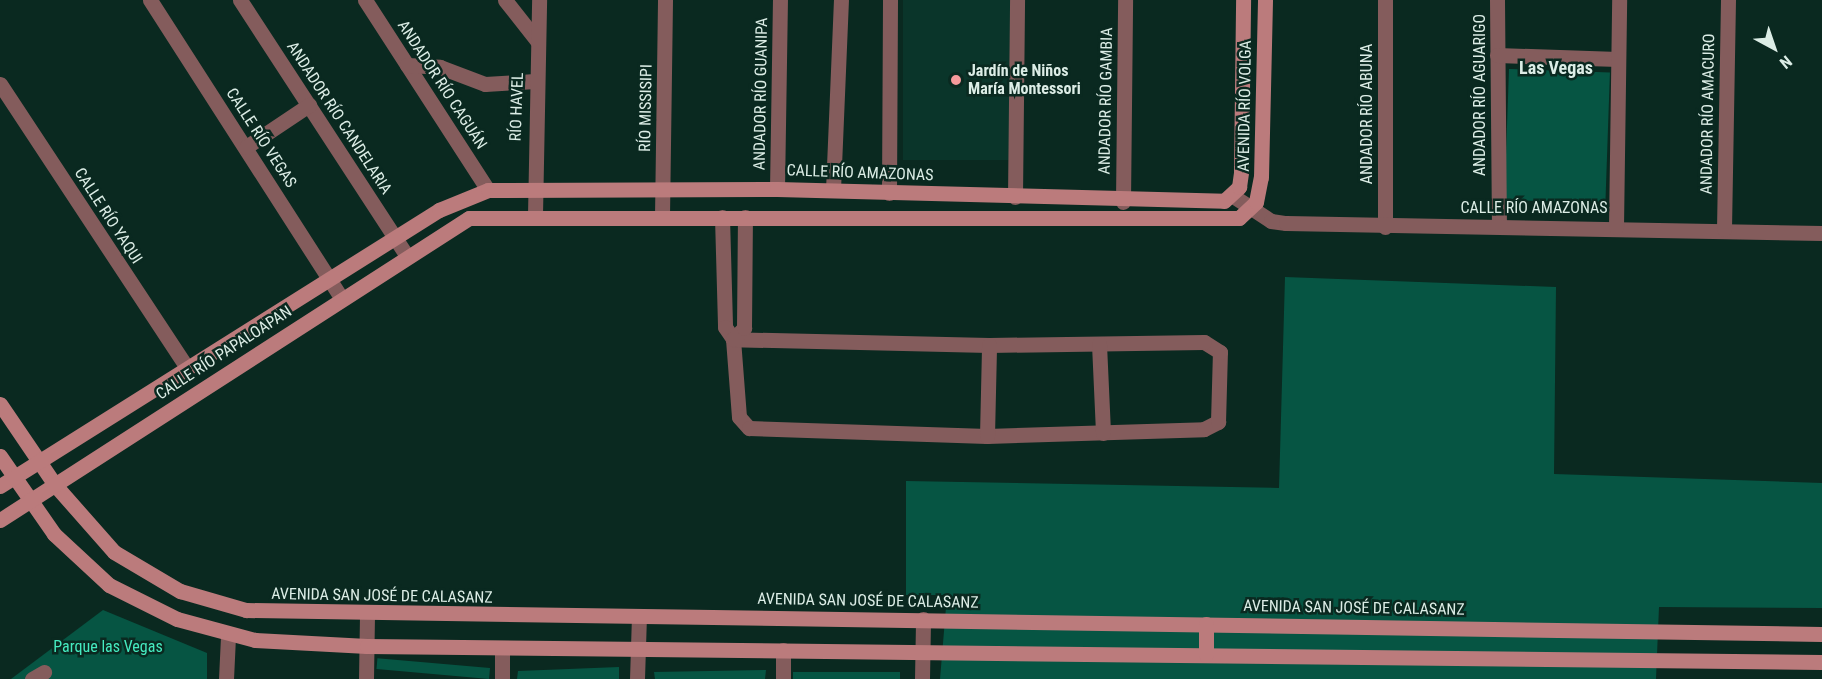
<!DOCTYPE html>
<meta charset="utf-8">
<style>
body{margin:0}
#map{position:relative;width:1822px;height:679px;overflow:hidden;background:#0a2920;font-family:"Roboto Condensed",sans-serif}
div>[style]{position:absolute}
.built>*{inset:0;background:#0a352a;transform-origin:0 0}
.green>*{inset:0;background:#065543;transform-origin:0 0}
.street>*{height:15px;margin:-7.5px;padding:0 7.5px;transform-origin:7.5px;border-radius:7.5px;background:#845c5c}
.secondary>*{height:15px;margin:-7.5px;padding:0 7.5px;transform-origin:7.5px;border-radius:7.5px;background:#bb7b7c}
.dots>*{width:16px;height:16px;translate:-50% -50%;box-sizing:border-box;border:3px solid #0a2920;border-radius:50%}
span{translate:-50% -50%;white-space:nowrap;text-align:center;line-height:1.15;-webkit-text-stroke:5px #0a2920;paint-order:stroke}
.poi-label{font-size:16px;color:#dcede6;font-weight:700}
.left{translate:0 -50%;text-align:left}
.street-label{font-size:16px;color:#dcede6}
.park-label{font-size:16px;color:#45ebc0}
.neighbourhood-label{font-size:18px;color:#dcede6;font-weight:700}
.north{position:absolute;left:1744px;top:18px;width:60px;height:60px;-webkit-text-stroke:4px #0a2920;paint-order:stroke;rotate:140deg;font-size:16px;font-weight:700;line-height:24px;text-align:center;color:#dcede6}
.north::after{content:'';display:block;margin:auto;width:21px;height:27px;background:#dcede6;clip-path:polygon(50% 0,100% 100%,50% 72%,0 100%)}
</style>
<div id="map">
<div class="built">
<div style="left:903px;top:0;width:108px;height:160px"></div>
</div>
<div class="green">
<div style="left:1509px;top:69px;width:101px;height:131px;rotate:2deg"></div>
<div style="clip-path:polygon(1285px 277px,1556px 287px,1554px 474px,1822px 483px,1822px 608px,1659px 607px,1656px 679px,940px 679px,947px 595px,906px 595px,906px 481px,1279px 488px)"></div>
<div style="clip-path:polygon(103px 610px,207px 653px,207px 679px,11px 679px)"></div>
<div style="clip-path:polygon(619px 667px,619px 679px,517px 679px,518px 671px)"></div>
<div style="left:490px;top:668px;width:11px;height:113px;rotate:95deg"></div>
<div style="clip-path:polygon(766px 670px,765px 679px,655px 679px,654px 672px)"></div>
<div style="left:793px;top:672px;width:107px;height:7px"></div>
</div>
<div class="street">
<div style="left:150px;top:0;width:353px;rotate:57.3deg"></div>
<div style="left:240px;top:0;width:304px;rotate:56.9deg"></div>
<div style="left:365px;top:0;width:226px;rotate:57.1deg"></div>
<div style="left:505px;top:0;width:53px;rotate:51.8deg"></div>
<div style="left:1385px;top:0;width:227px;rotate:90deg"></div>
<div style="left:1497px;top:0;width:225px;rotate:89.5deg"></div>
<div style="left:1497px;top:55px;width:121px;rotate:1.9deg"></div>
<div style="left:407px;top:65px;width:33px;rotate:3deg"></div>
<div style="left:440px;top:67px;width:48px;rotate:20.7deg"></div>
<div style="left:485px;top:84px;width:50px;rotate:-3.4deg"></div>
<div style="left:0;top:84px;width:340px;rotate:56.6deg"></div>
<div style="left:246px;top:147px;width:76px;rotate:-33.7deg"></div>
<div style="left:777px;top:189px;width:189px;rotate:-89.1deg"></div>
<div style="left:833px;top:190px;width:190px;rotate:-87.6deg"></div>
<div style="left:889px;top:193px;width:193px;rotate:-89.7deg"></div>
<div style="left:1233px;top:196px;width:45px;rotate:33.3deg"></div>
<div style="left:1271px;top:221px;width:15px;rotate:8deg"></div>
<div style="left:1286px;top:223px;width:536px;rotate:1.07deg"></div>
<div style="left:1015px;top:197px;width:197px;rotate:-89.4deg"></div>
<div style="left:1123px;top:202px;width:202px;rotate:-89.4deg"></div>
<div style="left:535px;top:215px;width:215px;rotate:-88.9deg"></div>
<div style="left:662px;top:216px;width:216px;rotate:-89.2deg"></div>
<div style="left:722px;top:217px;width:110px;rotate:88.4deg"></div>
<div style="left:725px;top:327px;width:14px;rotate:56deg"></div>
<div style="left:733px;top:339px;width:78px;rotate:85.6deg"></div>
<div style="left:739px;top:417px;width:15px;rotate:48deg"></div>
<div style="left:749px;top:428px;width:238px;rotate:1.9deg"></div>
<div style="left:987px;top:436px;width:217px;rotate:-1.8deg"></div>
<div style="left:1204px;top:429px;width:16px;rotate:-27deg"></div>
<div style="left:1218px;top:422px;width:70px;rotate:-88.4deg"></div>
<div style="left:1220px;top:352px;width:19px;rotate:-148deg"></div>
<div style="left:1204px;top:342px;width:215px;rotate:179.2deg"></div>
<div style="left:989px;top:345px;width:256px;rotate:-178.7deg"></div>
<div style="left:1616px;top:227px;width:227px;rotate:-89.2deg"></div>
<div style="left:1724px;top:229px;width:229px;rotate:-89deg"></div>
<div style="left:733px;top:339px;width:16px;rotate:-45deg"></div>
<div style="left:744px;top:328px;width:111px;rotate:-89.5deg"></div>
<div style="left:1099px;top:344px;width:89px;rotate:87.4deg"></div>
<div style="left:987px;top:436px;width:91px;rotate:-88.7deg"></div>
<div style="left:32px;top:679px;width:14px;rotate:-30deg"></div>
<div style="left:226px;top:679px;width:43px;rotate:-87.3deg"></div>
<div style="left:366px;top:679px;width:64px;rotate:-89.1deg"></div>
<div style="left:502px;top:679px;width:31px;rotate:-90deg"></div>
<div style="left:637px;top:679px;width:62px;rotate:-88.2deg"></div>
<div style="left:783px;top:679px;width:29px;rotate:-90deg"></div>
<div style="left:922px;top:679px;width:60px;rotate:-89deg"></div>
</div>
<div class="secondary">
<div style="left:0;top:404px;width:98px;rotate:55.8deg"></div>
<div style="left:55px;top:485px;width:89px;rotate:48.6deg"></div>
<div style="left:114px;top:552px;width:77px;rotate:30.6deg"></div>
<div style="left:180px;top:591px;width:69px;rotate:16.1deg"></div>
<div style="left:246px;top:610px;width:1576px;rotate:0.87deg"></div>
<div style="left:0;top:456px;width:95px;rotate:55.3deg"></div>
<div style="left:54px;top:534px;width:75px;rotate:42.8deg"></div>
<div style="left:109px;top:585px;width:76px;rotate:26.6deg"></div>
<div style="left:177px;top:619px;width:81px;rotate:15.1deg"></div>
<div style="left:255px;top:640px;width:112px;rotate:3.1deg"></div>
<div style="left:367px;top:646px;width:1455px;rotate:0.63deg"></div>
<div style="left:0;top:486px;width:519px;rotate:-32.16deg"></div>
<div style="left:439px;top:210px;width:53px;rotate:-22.2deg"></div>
<div style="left:488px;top:190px;width:289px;rotate:-0.2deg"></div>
<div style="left:777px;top:189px;width:447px;rotate:1.5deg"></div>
<div style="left:1224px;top:201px;width:21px;rotate:-43deg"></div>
<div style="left:1239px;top:187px;width:15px;rotate:-82deg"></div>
<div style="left:1241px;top:172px;width:172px;rotate:-89.3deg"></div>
<div style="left:0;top:520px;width:558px;rotate:-32.78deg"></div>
<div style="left:469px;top:218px;width:770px"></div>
<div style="left:1239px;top:218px;width:23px;rotate:-43deg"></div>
<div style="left:1256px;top:202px;width:25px;rotate:-79deg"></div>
<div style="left:1261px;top:177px;width:177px;rotate:-88.7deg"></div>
<div style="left:1206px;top:624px;width:31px;rotate:90deg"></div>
</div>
<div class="dots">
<div style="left:956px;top:80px;background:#f59b9c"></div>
</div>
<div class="poi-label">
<span class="left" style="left:968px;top:80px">Jardín de Niños<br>María Montessori</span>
</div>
<div class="street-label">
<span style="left:442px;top:85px;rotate:57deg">ANDADOR RÍO CAGUÁN</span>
<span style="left:761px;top:94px;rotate:-89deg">ANDADOR RÍO GUANIPA</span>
<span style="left:1480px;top:95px;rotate:-90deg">ANDADOR RÍO AGUARIGO</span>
<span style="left:1106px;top:101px;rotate:-89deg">ANDADOR RÍO GAMBIA</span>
<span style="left:1245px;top:106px;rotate:-89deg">AVENIDA RÍO VOLGA</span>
<span style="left:517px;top:107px;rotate:-88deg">RÍO HAVEL</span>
<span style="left:646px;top:108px;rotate:-89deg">RÍO MISSISIPI</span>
<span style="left:1367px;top:114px;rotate:-90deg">ANDADOR RÍO ABUNA</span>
<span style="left:1708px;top:114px;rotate:-89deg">ANDADOR RÍO AMACURO</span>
<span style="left:339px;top:118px;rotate:57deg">ANDADOR RÍO CANDELARIA</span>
<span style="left:261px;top:138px;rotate:57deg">CALLE RÍO VEGAS</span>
<span style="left:860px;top:173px;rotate:2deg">CALLE RÍO AMAZONAS</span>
<span style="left:1534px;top:208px">CALLE RÍO AMAZONAS</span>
<span style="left:108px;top:216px;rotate:57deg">CALLE RÍO YAQUI</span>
<span style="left:224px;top:353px;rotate:-33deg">CALLE RÍO PAPALOAPAN</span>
<span style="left:382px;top:596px;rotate:1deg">AVENIDA SAN JOSÉ DE CALASANZ</span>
<span style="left:868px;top:601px;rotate:1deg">AVENIDA SAN JOSÉ DE CALASANZ</span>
<span style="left:1354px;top:608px;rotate:1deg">AVENIDA SAN JOSÉ DE CALASANZ</span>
</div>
<div class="park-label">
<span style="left:108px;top:647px">Parque las Vegas</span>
</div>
<div class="neighbourhood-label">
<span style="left:1556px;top:68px">Las Vegas</span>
</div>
<div class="north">N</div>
</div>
